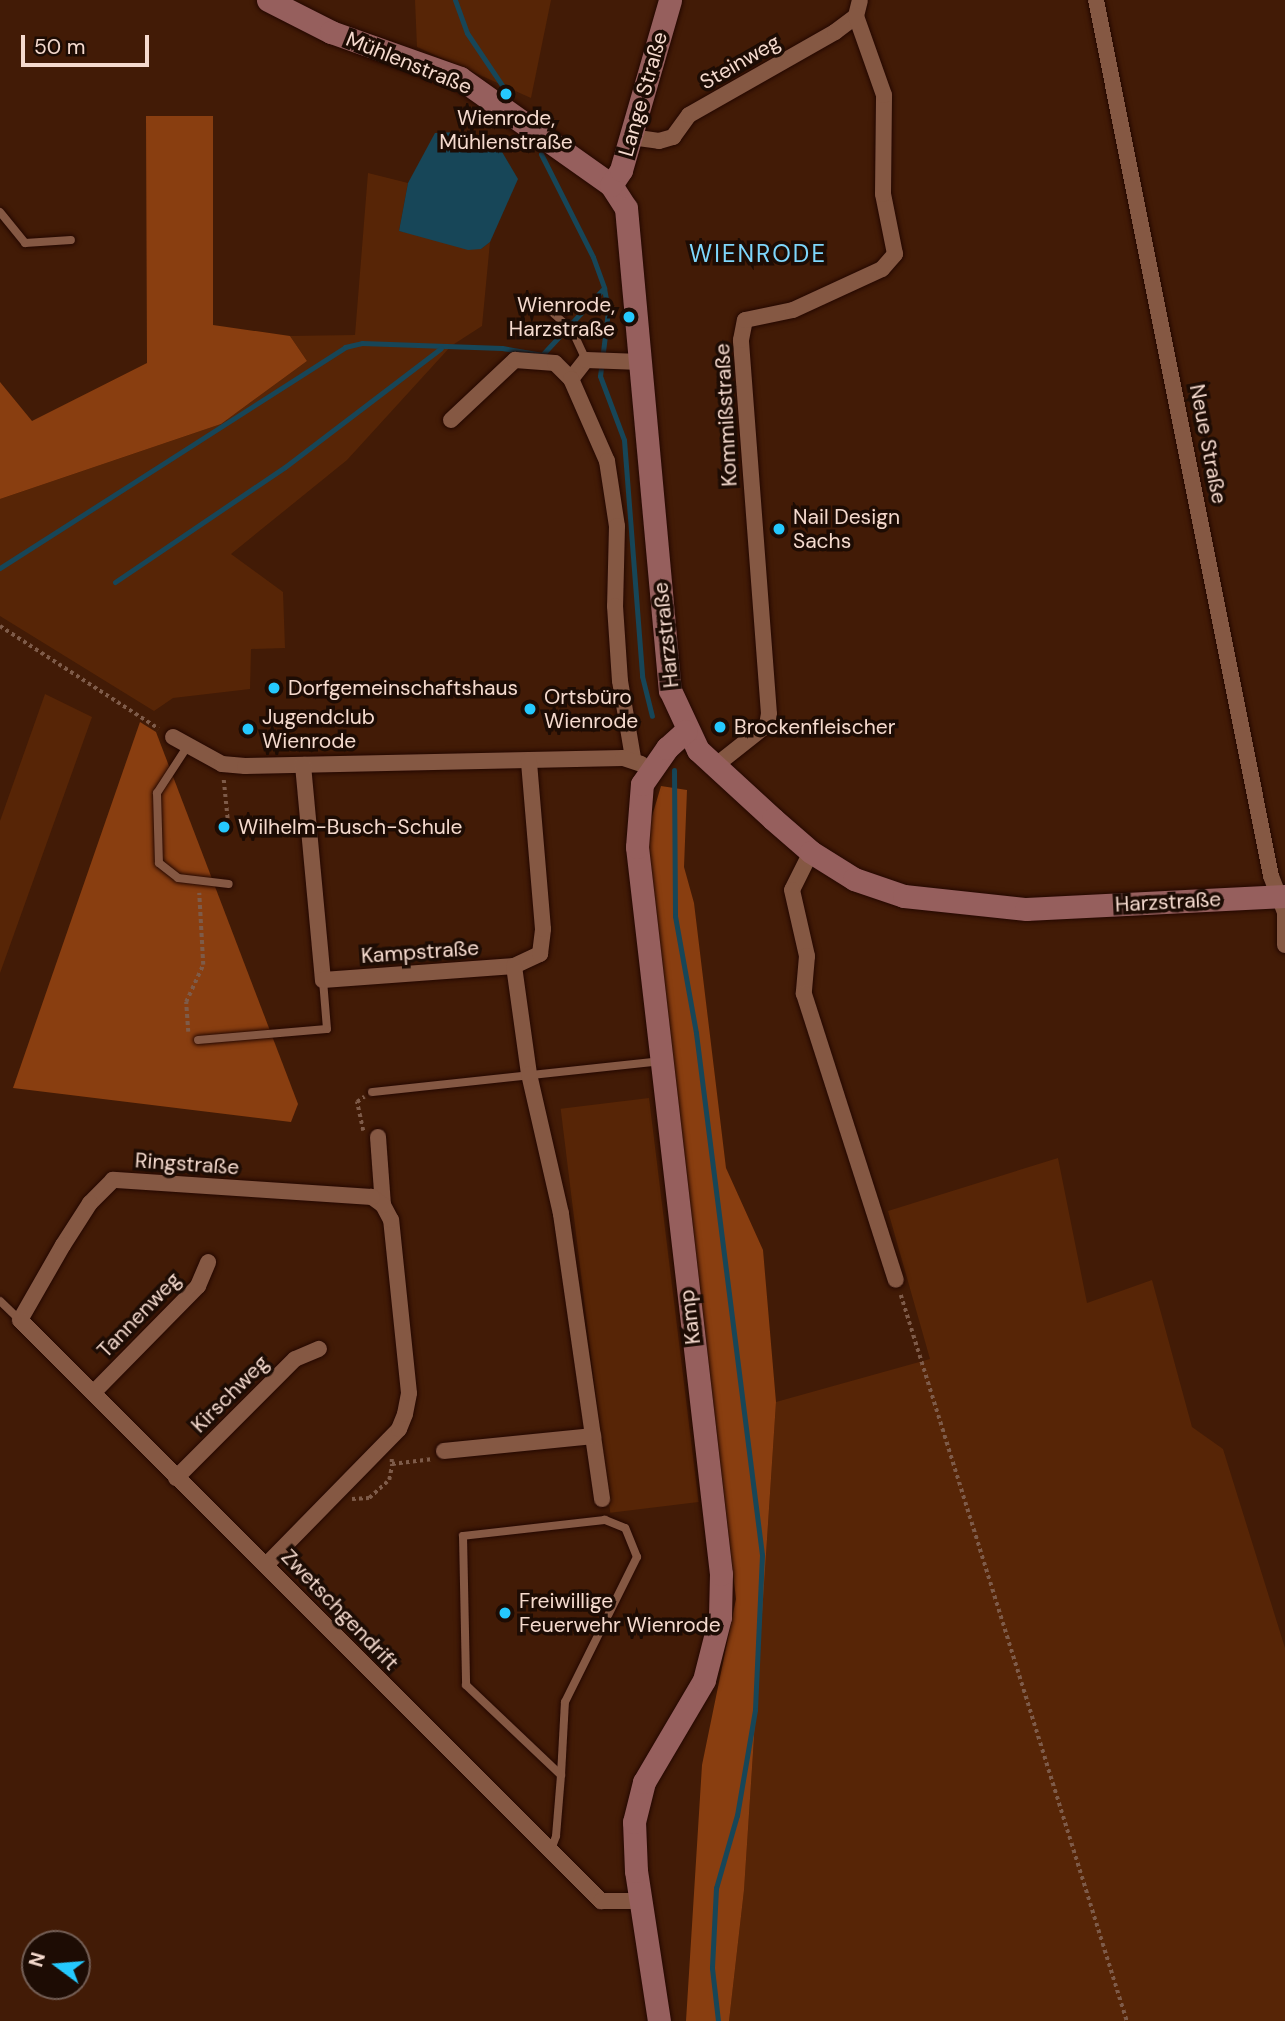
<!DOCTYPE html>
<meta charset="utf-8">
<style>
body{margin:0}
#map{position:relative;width:1285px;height:2021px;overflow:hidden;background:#421b06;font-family:"DM Sans",sans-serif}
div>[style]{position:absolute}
.green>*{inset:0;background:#572506;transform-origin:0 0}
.forest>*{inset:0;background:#893e10}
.water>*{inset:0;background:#174658}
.stream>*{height:5px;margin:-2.5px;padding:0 2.5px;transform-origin:2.5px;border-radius:2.5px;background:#174658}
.path>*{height:3.5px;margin-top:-1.75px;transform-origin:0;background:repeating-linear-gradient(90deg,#7e5b49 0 3.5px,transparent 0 7px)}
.roads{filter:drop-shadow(0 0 2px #230700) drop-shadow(0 0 2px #230700)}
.lane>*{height:8px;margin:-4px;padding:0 4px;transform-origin:4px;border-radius:4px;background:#855843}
.street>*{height:16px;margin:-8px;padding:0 8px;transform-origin:8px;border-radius:8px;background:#855843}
.secondary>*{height:23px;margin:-11.5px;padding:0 11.5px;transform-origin:11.5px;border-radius:11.5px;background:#965f5d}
.dots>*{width:19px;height:19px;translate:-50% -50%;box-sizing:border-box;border:4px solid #1d0c04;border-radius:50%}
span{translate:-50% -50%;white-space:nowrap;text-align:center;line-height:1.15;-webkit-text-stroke:7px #1d0c04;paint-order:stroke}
.street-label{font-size:21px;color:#f5dace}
.poi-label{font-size:21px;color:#f5dace}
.right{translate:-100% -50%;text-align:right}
.left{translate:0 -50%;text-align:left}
.quarter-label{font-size:24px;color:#7ed7fc;letter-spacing:2px}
.north{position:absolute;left:21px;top:1930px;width:70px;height:70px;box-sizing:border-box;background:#1d0c04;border:2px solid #735e55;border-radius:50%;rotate:286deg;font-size:19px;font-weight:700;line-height:28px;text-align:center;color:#f5dace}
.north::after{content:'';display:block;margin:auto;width:24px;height:32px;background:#25c9fe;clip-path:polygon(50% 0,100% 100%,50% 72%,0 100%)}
.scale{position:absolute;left:21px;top:35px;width:128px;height:32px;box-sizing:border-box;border:4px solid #f5dace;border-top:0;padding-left:9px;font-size:21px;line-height:24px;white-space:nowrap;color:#f5dace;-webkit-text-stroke:5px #1d0c04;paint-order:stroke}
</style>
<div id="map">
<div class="green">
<div style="clip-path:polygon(415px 0,551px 0,531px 98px,417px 47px)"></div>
<div style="clip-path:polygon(368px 173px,408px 183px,399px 231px,481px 249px,490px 242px,482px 326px,451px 346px,347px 460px,231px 554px,283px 592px,285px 648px,251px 649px,250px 689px,173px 698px,154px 711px,0 616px,0 499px,221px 424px,307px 361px,290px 336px,355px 335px)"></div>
<div style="clip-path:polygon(45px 694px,92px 717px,0 973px,0 821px)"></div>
<div style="left:649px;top:1098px;width:407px;height:89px;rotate:83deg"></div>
<div style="clip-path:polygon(1058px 1158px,1087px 1303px,1152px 1280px,1192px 1427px,1223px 1449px,1285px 1648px,1285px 2021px,729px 2021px,744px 1890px,776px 1402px,930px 1359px,888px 1211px)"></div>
</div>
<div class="forest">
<div style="clip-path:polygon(146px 116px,213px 116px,213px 325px,290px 336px,307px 361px,221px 424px,0 499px,0 382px,32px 421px,147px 363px)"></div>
<div style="clip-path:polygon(140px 722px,156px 732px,298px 1104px,291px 1122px,13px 1088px)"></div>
<div style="clip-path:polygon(661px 786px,687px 790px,684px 867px,694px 903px,726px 1168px,763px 1250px,776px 1402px,744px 1890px,729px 2021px,686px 2021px,702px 1765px,736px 1599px,647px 833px)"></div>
</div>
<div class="water">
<div style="clip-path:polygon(458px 132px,498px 145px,518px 179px,490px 242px,481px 249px,468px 250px,399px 231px,408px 183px,435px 133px)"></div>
</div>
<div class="stream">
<div style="left:455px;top:0;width:35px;rotate:70deg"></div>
<div style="left:467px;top:33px;width:70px;rotate:56.1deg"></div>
<div style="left:541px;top:154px;width:115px;rotate:63.2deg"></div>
<div style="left:593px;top:257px;width:33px;rotate:70deg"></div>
<div style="left:604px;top:288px;width:23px;rotate:80deg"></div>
<div style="left:608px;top:311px;width:65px;rotate:97deg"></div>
<div style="left:600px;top:376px;width:68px;rotate:69.4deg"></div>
<div style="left:624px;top:440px;width:237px;rotate:85.6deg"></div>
<div style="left:642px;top:676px;width:41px;rotate:76deg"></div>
<div style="left:0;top:568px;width:410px;rotate:-32.6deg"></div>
<div style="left:345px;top:347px;width:17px;rotate:-13deg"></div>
<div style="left:362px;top:343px;width:140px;rotate:2deg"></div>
<div style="left:502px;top:348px;width:41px;rotate:9.9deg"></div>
<div style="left:542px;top:355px;width:91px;rotate:-47.2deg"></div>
<div style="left:115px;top:582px;width:205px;rotate:-34.1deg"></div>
<div style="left:285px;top:467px;width:196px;rotate:-37.3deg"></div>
<div style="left:674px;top:770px;width:146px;rotate:89.6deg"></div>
<div style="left:675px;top:916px;width:119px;rotate:79.8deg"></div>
<div style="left:696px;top:1033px;width:526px;rotate:82.79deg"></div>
<div style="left:762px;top:1555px;width:155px;rotate:92.6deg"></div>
<div style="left:755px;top:1710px;width:107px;rotate:99.7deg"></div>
<div style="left:737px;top:1815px;width:76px;rotate:106deg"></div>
<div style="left:716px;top:1888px;width:80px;rotate:92.9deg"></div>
<div style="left:712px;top:1968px;width:53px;rotate:83.5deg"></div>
</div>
<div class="path">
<div style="left:0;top:626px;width:189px;rotate:32.9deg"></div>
<div style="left:224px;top:780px;width:40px;rotate:84.3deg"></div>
<div style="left:188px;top:1032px;width:30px;rotate:-94deg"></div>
<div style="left:186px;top:1002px;width:41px;rotate:-65.3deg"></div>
<div style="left:203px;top:965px;width:72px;rotate:-93.2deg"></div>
<div style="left:363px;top:1131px;width:30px;rotate:-102deg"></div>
<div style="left:357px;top:1102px;width:9px;rotate:-36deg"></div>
<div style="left:901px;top:1295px;width:760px;rotate:72.71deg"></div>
<div style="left:392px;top:1459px;width:5px;rotate:90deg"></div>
<div style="left:392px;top:1464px;width:39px;rotate:-7deg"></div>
<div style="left:352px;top:1499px;width:17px;rotate:-3deg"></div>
<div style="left:369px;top:1498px;width:27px;rotate:-42deg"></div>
<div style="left:389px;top:1480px;width:16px;rotate:-79deg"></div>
</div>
<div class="roads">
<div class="lane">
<div style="left:0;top:212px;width:40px;rotate:51deg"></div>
<div style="left:25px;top:243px;width:46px;rotate:-3.7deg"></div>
<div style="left:536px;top:298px;width:48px;rotate:41.6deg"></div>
<div style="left:572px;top:330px;width:33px;rotate:65deg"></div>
<div style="left:187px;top:747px;width:55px;rotate:123.1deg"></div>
<div style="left:157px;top:793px;width:70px;rotate:88.4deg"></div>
<div style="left:159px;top:863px;width:24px;rotate:38deg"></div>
<div style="left:178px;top:878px;width:51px;rotate:6.7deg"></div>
<div style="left:198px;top:1040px;width:129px;rotate:-4.9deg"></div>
<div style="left:327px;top:1029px;width:49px;rotate:-94.7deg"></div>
<div style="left:372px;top:1092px;width:290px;rotate:-6.1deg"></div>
<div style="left:0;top:1301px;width:28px;rotate:44deg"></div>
<div style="left:550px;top:1852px;width:17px;rotate:-69deg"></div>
<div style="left:556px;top:1836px;width:61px;rotate:-85.3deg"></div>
<div style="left:561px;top:1775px;width:73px;rotate:-86.9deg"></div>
<div style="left:565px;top:1702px;width:162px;rotate:-63.6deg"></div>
<div style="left:637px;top:1557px;width:31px;rotate:-112deg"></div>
<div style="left:625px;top:1528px;width:22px;rotate:-158deg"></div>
<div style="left:605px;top:1520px;width:143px;rotate:173.6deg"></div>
<div style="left:463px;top:1536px;width:149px;rotate:88.8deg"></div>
<div style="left:466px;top:1685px;width:131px;rotate:43.5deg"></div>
</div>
<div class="street">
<div style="left:1096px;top:0;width:893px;rotate:78.7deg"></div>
<div style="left:1271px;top:876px;width:39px;rotate:69deg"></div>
<div style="left:1285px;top:912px;width:33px;rotate:90deg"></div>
<div style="left:631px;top:137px;width:28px;rotate:8deg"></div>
<div style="left:659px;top:141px;width:15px;rotate:-16deg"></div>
<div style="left:673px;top:137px;width:27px;rotate:-54deg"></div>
<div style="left:689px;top:115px;width:168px;rotate:-29.6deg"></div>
<div style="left:835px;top:32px;width:26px;rotate:-37deg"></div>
<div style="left:856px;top:16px;width:16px;rotate:-76deg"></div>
<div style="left:571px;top:379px;width:24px;rotate:-52deg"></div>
<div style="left:586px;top:360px;width:55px;rotate:2.1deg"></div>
<div style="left:451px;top:420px;width:88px;rotate:-43.2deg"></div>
<div style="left:515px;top:360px;width:40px;rotate:4.3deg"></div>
<div style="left:555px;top:363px;width:23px;rotate:45deg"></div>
<div style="left:571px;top:379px;width:90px;rotate:66.3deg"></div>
<div style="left:607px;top:461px;width:66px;rotate:81.3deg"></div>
<div style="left:617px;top:526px;width:80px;rotate:91.4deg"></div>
<div style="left:615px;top:606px;width:75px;rotate:86.2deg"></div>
<div style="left:620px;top:681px;width:78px;rotate:80.4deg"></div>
<div style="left:173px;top:737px;width:56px;rotate:28.9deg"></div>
<div style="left:222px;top:764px;width:23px;rotate:5deg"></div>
<div style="left:245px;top:766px;width:378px;rotate:-1.2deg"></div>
<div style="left:623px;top:758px;width:19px;rotate:18deg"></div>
<div style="left:303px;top:765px;width:216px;rotate:84.7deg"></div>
<div style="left:323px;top:980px;width:192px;rotate:-4.2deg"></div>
<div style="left:514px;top:966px;width:29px;rotate:-25deg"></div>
<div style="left:540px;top:954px;width:25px;rotate:-83deg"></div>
<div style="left:543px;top:929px;width:169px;rotate:-94.8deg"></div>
<div style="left:715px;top:766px;width:66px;rotate:-38.3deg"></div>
<div style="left:767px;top:725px;width:11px;rotate:-80deg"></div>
<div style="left:769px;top:714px;width:375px;rotate:-94.3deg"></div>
<div style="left:741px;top:340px;width:20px;rotate:-79deg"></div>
<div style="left:745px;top:320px;width:49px;rotate:-11.8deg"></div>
<div style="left:793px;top:310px;width:98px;rotate:-24.7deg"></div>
<div style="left:882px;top:269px;width:20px;rotate:-49deg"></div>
<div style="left:895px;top:254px;width:61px;rotate:-101.3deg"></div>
<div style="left:883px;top:194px;width:99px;rotate:-89.4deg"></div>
<div style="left:884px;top:95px;width:84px;rotate:-109.5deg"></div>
<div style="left:811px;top:852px;width:42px;rotate:116.6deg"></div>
<div style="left:792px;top:890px;width:68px;rotate:77.2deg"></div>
<div style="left:807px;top:956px;width:38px;rotate:95deg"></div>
<div style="left:804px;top:994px;width:300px;rotate:72.2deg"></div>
<div style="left:514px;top:966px;width:109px;rotate:82.1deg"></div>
<div style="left:529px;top:1074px;width:144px;rotate:77.1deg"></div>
<div style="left:561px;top:1214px;width:288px;rotate:81.8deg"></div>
<div style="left:378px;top:1137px;width:68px;rotate:85.8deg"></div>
<div style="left:93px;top:1393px;width:150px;rotate:-45.5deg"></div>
<div style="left:198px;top:1286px;width:26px;rotate:-67deg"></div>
<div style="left:444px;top:1451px;width:150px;rotate:-5.7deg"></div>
<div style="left:176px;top:1478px;width:168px;rotate:-45deg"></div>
<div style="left:295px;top:1359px;width:26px;rotate:-23deg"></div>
<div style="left:266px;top:1565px;width:190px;rotate:-45.6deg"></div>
<div style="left:399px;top:1429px;width:16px;rotate:-68deg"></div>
<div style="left:405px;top:1414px;width:21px;rotate:-79deg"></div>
<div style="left:409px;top:1393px;width:174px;rotate:-95.9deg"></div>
<div style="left:391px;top:1220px;width:17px;rotate:-118deg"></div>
<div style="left:383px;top:1205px;width:14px;rotate:-144deg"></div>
<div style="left:372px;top:1197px;width:260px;rotate:-176.2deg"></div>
<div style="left:113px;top:1180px;width:33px;rotate:135deg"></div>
<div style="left:90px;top:1203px;width:50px;rotate:122.7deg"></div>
<div style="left:63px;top:1245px;width:86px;rotate:119.8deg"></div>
<div style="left:20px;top:1320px;width:822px;rotate:45deg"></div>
<div style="left:601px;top:1901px;width:40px"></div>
</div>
<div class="secondary">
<div style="left:268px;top:0;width:71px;rotate:26.9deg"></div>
<div style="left:331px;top:32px;width:137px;rotate:19.6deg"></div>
<div style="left:460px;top:78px;width:185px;rotate:35.3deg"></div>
<div style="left:611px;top:185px;width:27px;rotate:57deg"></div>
<div style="left:626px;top:208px;width:484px;rotate:84.8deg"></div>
<div style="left:670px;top:690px;width:66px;rotate:65deg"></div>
<div style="left:698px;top:750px;width:102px;rotate:42.6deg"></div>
<div style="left:773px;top:819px;width:50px;rotate:41deg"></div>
<div style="left:811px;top:852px;width:51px;rotate:32.1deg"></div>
<div style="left:854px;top:879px;width:53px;rotate:18.8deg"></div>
<div style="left:904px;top:896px;width:123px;rotate:6.1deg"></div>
<div style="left:1026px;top:909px;width:259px;rotate:-2.9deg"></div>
<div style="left:611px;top:185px;width:18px;rotate:-56deg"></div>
<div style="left:621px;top:170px;width:177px;rotate:-73.9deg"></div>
<div style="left:659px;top:2021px;width:152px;rotate:-98.7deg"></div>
<div style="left:636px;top:1871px;width:49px;rotate:-92.3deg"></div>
<div style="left:634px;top:1822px;width:41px;rotate:-76deg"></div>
<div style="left:644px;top:1782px;width:118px;rotate:-59.5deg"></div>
<div style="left:704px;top:1680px;width:65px;rotate:-75.7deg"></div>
<div style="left:720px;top:1617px;width:43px;rotate:-88.7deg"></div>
<div style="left:721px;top:1574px;width:732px;rotate:-96.59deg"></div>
<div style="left:637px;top:847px;width:63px;rotate:-85.5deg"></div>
<div style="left:642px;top:784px;width:44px;rotate:-55.2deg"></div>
<div style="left:667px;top:748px;width:25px;rotate:-42deg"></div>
</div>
</div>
<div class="dots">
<div style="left:506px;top:94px;background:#25c9fe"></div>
<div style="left:629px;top:317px;background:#25c9fe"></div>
<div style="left:779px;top:529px;background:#25c9fe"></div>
<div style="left:274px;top:688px;background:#25c9fe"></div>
<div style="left:530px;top:709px;background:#25c9fe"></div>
<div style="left:720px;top:727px;background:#25c9fe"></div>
<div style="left:248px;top:729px;background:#25c9fe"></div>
<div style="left:224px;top:827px;background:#25c9fe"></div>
<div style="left:505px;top:1613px;background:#25c9fe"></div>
</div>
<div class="street-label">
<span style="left:740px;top:62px;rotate:-30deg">Steinweg</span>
<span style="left:409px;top:63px;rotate:22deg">Mühlenstraße</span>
<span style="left:643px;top:94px;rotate:-74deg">Lange Straße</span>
<span style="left:726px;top:415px;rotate:-93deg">Kommißstraße</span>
<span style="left:1208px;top:444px;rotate:79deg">Neue Straße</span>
<span style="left:666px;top:635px;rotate:-96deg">Harzstraße</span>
<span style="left:1168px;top:902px;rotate:-3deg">Harzstraße</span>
<span style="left:420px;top:952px;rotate:-4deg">Kampstraße</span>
<span style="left:187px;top:1164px;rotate:4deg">Ringstraße</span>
<span style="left:139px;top:1315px;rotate:-46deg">Tannenweg</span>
<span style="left:690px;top:1317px;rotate:-97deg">Kamp</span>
<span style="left:230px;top:1394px;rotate:-45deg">Kirschweg</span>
<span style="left:340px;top:1610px;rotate:46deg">Zwetschgendrift</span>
</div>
<div class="poi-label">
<span style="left:506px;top:130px">Wienrode,<br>Mühlenstraße</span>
<span class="right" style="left:615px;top:317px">Wienrode,<br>Harzstraße</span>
<span class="left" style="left:793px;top:529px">Nail Design<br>Sachs</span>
<span class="left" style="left:288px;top:688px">Dorfgemeinschaftshaus</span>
<span class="left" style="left:544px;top:709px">Ortsbüro<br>Wienrode</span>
<span class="left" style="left:262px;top:729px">Jugendclub<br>Wienrode</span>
<span class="left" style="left:734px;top:727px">Brockenfleischer</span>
<span class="left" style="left:238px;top:827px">Wilhelm-Busch-Schule</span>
<span class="left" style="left:519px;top:1613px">Freiwillige<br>Feuerwehr Wienrode</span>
</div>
<div class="quarter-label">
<span style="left:758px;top:254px">WIENRODE</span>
</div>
<div class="north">N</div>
<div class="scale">50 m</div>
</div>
